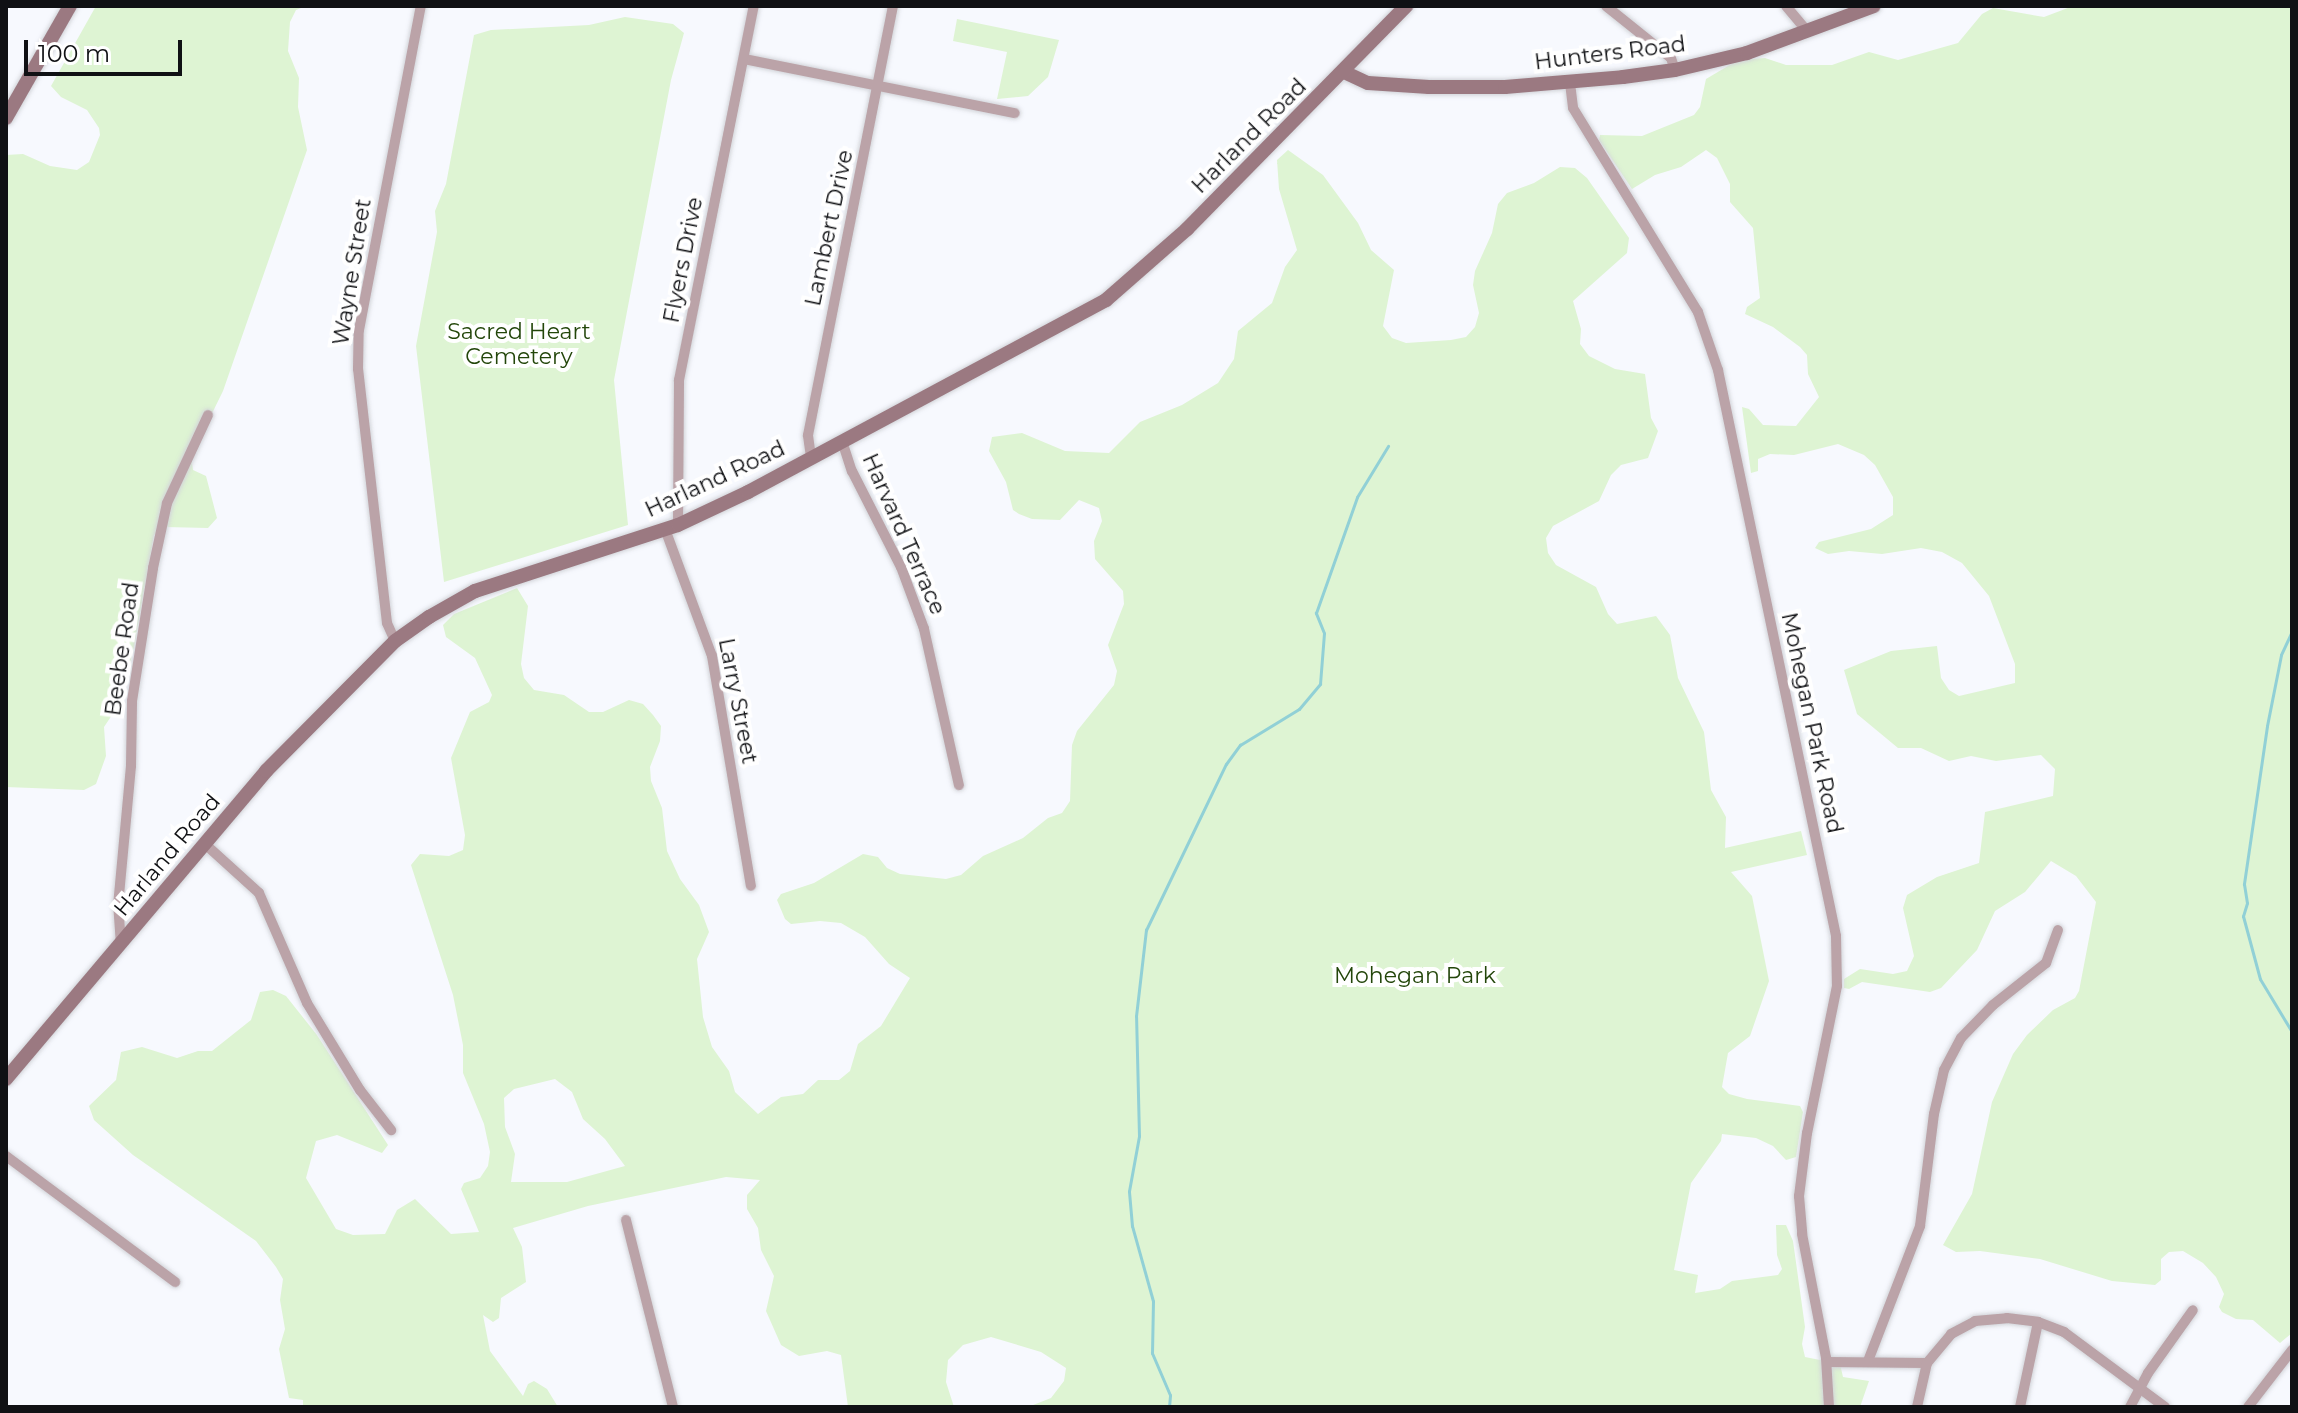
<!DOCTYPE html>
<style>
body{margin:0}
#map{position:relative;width:2298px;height:1413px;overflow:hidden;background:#f7f9fe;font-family:Montserrat,sans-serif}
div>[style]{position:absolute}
.green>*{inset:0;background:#def4d3}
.stream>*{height:3px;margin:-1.5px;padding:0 1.5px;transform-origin:1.5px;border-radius:1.5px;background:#91d0d6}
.roads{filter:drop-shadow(0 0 2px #d2d4d9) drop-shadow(0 0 2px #d2d4d9)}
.street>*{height:10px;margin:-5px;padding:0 5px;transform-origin:5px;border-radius:5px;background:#bba3a8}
.secondary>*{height:14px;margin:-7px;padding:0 7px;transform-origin:7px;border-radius:7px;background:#9b7981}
span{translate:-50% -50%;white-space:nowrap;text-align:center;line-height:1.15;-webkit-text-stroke:8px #fff;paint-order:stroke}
.street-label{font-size:22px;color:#101114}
.park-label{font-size:22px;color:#23460a}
.frame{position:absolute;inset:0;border:8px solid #101114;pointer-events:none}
.scale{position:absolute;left:24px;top:40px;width:158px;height:36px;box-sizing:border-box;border:4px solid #101114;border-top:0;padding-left:10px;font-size:24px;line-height:28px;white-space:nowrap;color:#101114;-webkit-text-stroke:6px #fff;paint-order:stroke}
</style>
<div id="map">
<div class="green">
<div style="clip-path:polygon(96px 6px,306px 6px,296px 10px,290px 22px,288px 51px,299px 78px,298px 107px,307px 150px,223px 391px,191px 456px,193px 470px,206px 476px,217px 518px,208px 528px,165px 527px,154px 535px,134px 647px,120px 703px,104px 727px,106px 756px,96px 784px,84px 790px,6px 787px,6px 155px,23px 154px,50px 166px,77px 170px,89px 162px,100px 135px,99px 128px,87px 110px,61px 97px,51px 86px)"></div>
<div style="clip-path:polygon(2073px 6px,2292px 6px,2292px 1333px,2280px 1343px,2253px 1320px,2236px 1319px,2222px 1312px,2219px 1307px,2224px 1294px,2216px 1277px,2203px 1263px,2183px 1251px,2169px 1252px,2161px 1259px,2161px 1280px,2155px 1285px,2112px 1281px,2040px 1259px,1980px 1251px,1956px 1252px,1943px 1245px,1972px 1194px,1992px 1102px,2013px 1054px,2027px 1035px,2053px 1010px,2075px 998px,2079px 991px,2096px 902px,2076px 876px,2051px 861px,2025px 892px,1995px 911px,1977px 950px,1941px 988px,1930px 992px,1862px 982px,1849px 989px,1844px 988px,1844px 979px,1860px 969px,1893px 974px,1907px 971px,1914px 956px,1903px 908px,1907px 895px,1937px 877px,1979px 863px,1985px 812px,2053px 796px,2055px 769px,2041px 755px,1996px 761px,1971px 756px,1949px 761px,1921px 748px,1898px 748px,1857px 714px,1844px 670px,1891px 651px,1937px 646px,1941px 678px,1949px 690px,1959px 696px,2015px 683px,2015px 664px,1989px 596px,1962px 563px,1942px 552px,1921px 548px,1882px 554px,1849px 551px,1828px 554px,1815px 548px,1819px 542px,1871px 529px,1893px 515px,1893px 497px,1875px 465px,1864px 455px,1838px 444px,1794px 455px,1770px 454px,1758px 459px,1758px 471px,1751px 473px,1742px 407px,1749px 409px,1763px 425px,1796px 426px,1819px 397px,1808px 374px,1807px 355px,1800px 347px,1773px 327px,1745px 314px,1747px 307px,1760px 298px,1753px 228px,1730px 202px,1730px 184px,1717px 158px,1706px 150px,1681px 167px,1655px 175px,1632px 189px,1599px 140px,1600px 135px,1642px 136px,1694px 115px,1700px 107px,1706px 79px,1738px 60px,1765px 58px,1786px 65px,1832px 65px,1869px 52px,1898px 60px,1958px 43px,1982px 14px,1993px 8px,2044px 17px)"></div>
<div style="clip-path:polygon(625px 17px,673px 24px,684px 33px,671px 80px,614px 380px,628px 525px,444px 582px,416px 346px,437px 232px,435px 211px,446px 184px,474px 35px,491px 30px,589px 25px)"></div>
<div style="clip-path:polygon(957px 19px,1059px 40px,1048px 77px,1028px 96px,997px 99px,1007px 52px,953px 41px)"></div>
<div style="clip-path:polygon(evenodd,1288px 150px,1323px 175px,1358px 223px,1371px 250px,1394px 270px,1383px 326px,1392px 338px,1406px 343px,1451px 340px,1466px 337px,1475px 327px,1479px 313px,1473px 285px,1475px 271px,1492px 233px,1498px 204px,1507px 193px,1534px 183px,1560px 167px,1575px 168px,1587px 178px,1629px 238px,1627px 253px,1573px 301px,1581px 329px,1580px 344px,1589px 356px,1615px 369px,1645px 374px,1651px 418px,1658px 431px,1648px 458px,1621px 465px,1611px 475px,1599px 501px,1553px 526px,1546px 538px,1548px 553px,1556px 565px,1596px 587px,1608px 614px,1617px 624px,1656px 616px,1670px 635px,1678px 678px,1704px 732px,1711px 790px,1726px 817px,1725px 848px,1801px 831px,1807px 855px,1731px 872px,1752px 896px,1769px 981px,1750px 1036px,1728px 1053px,1722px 1087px,1729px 1094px,1747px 1099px,1800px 1106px,1803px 1112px,1796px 1157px,1786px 1160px,1773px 1146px,1756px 1138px,1722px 1134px,1721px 1141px,1691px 1183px,1674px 1270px,1698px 1275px,1695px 1293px,1720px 1289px,1732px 1281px,1778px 1275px,1782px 1269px,1777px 1255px,1776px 1225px,1786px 1225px,1793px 1241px,1805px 1327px,1802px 1344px,1805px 1357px,1840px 1364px,1843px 1377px,1869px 1381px,1860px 1407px,1028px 1407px,1051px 1398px,1064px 1381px,1066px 1368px,1041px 1352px,991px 1337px,963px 1345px,948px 1360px,946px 1382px,954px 1407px,848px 1407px,841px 1355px,827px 1351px,799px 1356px,781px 1345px,766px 1311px,774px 1276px,761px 1250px,758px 1228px,747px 1209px,747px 1195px,760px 1180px,726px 1177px,588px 1206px,513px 1228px,522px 1247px,526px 1282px,501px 1298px,499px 1318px,493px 1322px,483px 1315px,490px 1351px,523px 1396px,528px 1384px,534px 1381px,547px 1389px,558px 1407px,303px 1407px,303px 1400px,289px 1398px,279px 1349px,285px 1329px,280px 1300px,283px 1279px,276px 1267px,256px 1241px,133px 1155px,94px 1120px,89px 1106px,116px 1080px,121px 1052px,142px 1047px,177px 1058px,198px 1051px,212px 1051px,251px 1020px,260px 992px,273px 990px,286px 996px,317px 1035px,388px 1145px,382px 1153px,337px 1135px,316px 1141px,306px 1178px,336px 1229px,353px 1235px,385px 1234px,397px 1210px,415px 1199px,451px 1234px,479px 1232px,461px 1189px,464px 1183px,480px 1178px,488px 1166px,490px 1152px,484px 1124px,463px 1073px,463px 1045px,453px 995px,411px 865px,420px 854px,449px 856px,463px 850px,465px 835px,451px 758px,470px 712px,489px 702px,492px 695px,475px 658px,446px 637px,443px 625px,454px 614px,517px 588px,528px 606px,521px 664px,524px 678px,534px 690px,564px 695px,589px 712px,603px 712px,629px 700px,643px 704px,653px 715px,661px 726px,660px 741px,650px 767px,651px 781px,662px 808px,667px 851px,680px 879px,699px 905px,709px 932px,697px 959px,703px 1017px,712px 1047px,729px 1071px,735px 1092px,758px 1114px,781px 1097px,803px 1094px,818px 1080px,839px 1080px,850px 1071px,858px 1044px,881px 1026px,910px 978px,889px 964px,865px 937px,841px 923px,820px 921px,791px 924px,785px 919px,777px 900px,781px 894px,814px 883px,863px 854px,878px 857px,887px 868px,900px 874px,946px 879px,961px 875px,983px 856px,1023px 838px,1048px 818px,1062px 813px,1070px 801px,1072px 745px,1077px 731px,1114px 685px,1117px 671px,1108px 645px,1124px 604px,1123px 591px,1095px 559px,1094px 541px,1102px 521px,1099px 508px,1079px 500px,1060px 520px,1032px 519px,1019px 514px,1013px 510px,1006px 482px,989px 451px,992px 437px,1022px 433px,1065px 451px,1109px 453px,1140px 422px,1182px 405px,1218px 383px,1234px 359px,1238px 331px,1272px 303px,1285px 267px,1297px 250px,1279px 189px,1277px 160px,1288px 150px,555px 1079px,572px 1092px,583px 1119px,605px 1139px,625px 1166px,567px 1182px,511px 1182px,515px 1154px,505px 1127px,504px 1098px,514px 1089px,555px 1079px)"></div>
</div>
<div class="stream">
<div style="left:2292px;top:631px;width:26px;rotate:115deg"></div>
<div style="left:2281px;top:655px;width:72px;rotate:101.2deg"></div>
<div style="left:2267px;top:726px;width:160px;rotate:98.3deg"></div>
<div style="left:2244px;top:884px;width:19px;rotate:81deg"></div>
<div style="left:2247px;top:903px;width:14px;rotate:107deg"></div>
<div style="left:2243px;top:916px;width:65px;rotate:74.9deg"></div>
<div style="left:2260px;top:979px;width:62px;rotate:58.9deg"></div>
<div style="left:1169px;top:1407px;width:12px;rotate:-85deg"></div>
<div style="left:1170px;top:1395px;width:46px;rotate:-113.2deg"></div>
<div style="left:1152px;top:1353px;width:52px;rotate:-88.9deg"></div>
<div style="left:1153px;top:1301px;width:78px;rotate:-105.6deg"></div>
<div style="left:1132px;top:1226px;width:35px;rotate:-95deg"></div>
<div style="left:1129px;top:1191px;width:56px;rotate:-79.7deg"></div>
<div style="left:1139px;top:1136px;width:120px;rotate:-91.4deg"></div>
<div style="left:1136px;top:1016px;width:87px;rotate:-83.4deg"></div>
<div style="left:1146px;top:930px;width:184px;rotate:-64.3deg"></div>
<div style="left:1226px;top:764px;width:24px;rotate:-54deg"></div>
<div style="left:1240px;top:745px;width:69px;rotate:-31.4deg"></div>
<div style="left:1299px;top:709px;width:33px;rotate:-50deg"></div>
<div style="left:1320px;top:684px;width:51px;rotate:-85.5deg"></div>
<div style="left:1324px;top:633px;width:22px;rotate:-112deg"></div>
<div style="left:1316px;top:613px;width:123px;rotate:-70.5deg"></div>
<div style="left:1357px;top:497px;width:60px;rotate:-58.7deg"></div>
</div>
<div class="roads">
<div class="street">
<div style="left:1606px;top:6px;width:83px;rotate:38.7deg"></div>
<div style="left:1671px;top:58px;width:13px;rotate:72deg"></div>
<div style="left:1786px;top:6px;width:34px;rotate:50deg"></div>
<div style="left:744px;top:59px;width:276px;rotate:11.3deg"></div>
<div style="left:1570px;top:83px;width:25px;rotate:83deg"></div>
<div style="left:1573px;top:108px;width:239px;rotate:58.5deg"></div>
<div style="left:1698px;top:312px;width:61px;rotate:71deg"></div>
<div style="left:1718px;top:370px;width:578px;rotate:78.22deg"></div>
<div style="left:1836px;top:936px;width:50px;rotate:88.9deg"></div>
<div style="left:1837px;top:986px;width:150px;rotate:101.5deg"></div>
<div style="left:1807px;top:1133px;width:64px;rotate:97.2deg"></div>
<div style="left:1799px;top:1196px;width:38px;rotate:85deg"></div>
<div style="left:1802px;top:1234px;width:126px;rotate:79deg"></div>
<div style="left:1826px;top:1358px;width:49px;rotate:86.5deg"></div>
<div style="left:842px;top:441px;width:32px;rotate:72deg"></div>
<div style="left:852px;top:471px;width:108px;rotate:63deg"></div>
<div style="left:901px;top:567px;width:66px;rotate:69.6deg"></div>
<div style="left:924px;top:629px;width:160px;rotate:77.4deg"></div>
<div style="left:811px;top:457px;width:22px;rotate:-98deg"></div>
<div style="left:808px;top:435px;width:437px;rotate:-78.8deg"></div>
<div style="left:678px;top:525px;width:145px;rotate:-89.6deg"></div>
<div style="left:679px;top:380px;width:381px;rotate:-78.7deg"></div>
<div style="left:665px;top:529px;width:135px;rotate:69.7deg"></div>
<div style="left:712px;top:656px;width:233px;rotate:80.4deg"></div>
<div style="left:395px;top:641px;width:20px;rotate:-114deg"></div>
<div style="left:387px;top:623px;width:256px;rotate:-96.5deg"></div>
<div style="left:358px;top:369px;width:39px;rotate:-89deg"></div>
<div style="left:359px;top:330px;width:330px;rotate:-79.2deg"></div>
<div style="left:205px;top:844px;width:73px;rotate:42.2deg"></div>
<div style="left:259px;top:893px;width:120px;rotate:66.4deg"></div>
<div style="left:307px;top:1003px;width:102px;rotate:58.7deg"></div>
<div style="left:360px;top:1090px;width:51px;rotate:52.2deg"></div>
<div style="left:121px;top:945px;width:39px;rotate:-94deg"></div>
<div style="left:118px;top:906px;width:141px;rotate:-84.7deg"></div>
<div style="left:131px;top:766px;width:65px;rotate:-89.1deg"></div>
<div style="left:132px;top:701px;width:135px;rotate:-81deg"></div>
<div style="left:153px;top:568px;width:66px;rotate:-77.8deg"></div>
<div style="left:167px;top:503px;width:97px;rotate:-65deg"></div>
<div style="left:6px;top:1156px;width:211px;rotate:36.7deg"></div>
<div style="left:626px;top:1220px;width:193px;rotate:75.9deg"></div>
<div style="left:1868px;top:1361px;width:145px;rotate:-68.9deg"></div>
<div style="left:1920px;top:1226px;width:113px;rotate:-82.9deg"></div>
<div style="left:1934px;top:1114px;width:45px;rotate:-77.2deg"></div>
<div style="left:1944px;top:1070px;width:36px;rotate:-62deg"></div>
<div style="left:1961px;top:1038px;width:46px;rotate:-45.9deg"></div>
<div style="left:1993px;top:1005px;width:68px;rotate:-38.4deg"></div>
<div style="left:2046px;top:963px;width:35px;rotate:-70deg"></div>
<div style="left:1827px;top:1362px;width:100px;rotate:0.6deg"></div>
<div style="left:1927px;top:1363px;width:38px;rotate:-50deg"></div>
<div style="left:1951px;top:1334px;width:27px;rotate:-28deg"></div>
<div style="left:1975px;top:1321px;width:32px;rotate:-5deg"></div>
<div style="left:2007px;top:1318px;width:31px;rotate:7deg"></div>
<div style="left:2038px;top:1322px;width:28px;rotate:21deg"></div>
<div style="left:2064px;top:1332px;width:126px;rotate:36.6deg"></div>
<div style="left:1917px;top:1407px;width:45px;rotate:-77.2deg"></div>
<div style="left:2020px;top:1407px;width:87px;rotate:-78deg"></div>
<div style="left:2130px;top:1407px;width:38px;rotate:-62deg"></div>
<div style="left:2148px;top:1373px;width:77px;rotate:-54.5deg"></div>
<div style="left:2248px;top:1407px;width:72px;rotate:-52.3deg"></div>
</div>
<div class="secondary">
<div style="left:1344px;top:72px;width:26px;rotate:25deg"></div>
<div style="left:1368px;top:83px;width:61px;rotate:3.8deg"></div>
<div style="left:1429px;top:87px;width:76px"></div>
<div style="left:1505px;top:87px;width:118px;rotate:-4.8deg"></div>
<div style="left:1623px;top:77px;width:52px;rotate:-7.7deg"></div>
<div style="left:1675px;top:70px;width:74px;rotate:-13.3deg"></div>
<div style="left:1747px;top:53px;width:135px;rotate:-20.3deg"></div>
<div style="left:6px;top:118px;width:129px;rotate:-60.3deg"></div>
<div style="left:6px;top:1079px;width:403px;rotate:-49.8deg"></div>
<div style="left:266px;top:771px;width:183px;rotate:-45.2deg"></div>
<div style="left:395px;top:641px;width:42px;rotate:-35.2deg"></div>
<div style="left:429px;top:617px;width:53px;rotate:-29.5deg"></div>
<div style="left:475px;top:591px;width:213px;rotate:-18deg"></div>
<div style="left:678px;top:525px;width:77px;rotate:-25.2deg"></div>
<div style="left:748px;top:492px;width:406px;rotate:-28.2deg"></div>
<div style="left:1106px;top:300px;width:108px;rotate:-41.2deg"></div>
<div style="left:1187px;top:229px;width:313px;rotate:-45.5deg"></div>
</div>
</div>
<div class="street-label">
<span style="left:1610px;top:53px;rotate:-7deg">Hunters Road</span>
<span style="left:1249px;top:136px;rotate:-45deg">Harland Road</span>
<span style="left:829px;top:228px;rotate:-78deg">Lambert Drive</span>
<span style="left:683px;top:260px;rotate:-79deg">Flyers Drive</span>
<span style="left:352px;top:272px;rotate:-81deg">Wayne Street</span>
<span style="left:715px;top:479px;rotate:-25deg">Harland Road</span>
<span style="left:904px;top:534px;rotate:66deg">Harvard Terrace</span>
<span style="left:122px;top:649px;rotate:-82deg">Beebe Road</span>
<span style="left:738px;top:701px;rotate:79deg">Larry Street</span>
<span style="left:1812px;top:723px;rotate:78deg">Mohegan Park Road</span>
<span style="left:167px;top:855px;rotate:-50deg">Harland Road</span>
</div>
<div class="park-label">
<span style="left:519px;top:344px">Sacred Heart<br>Cemetery</span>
<span style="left:1415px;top:976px">Mohegan Park</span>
</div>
<div class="frame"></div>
<div class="scale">100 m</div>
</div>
